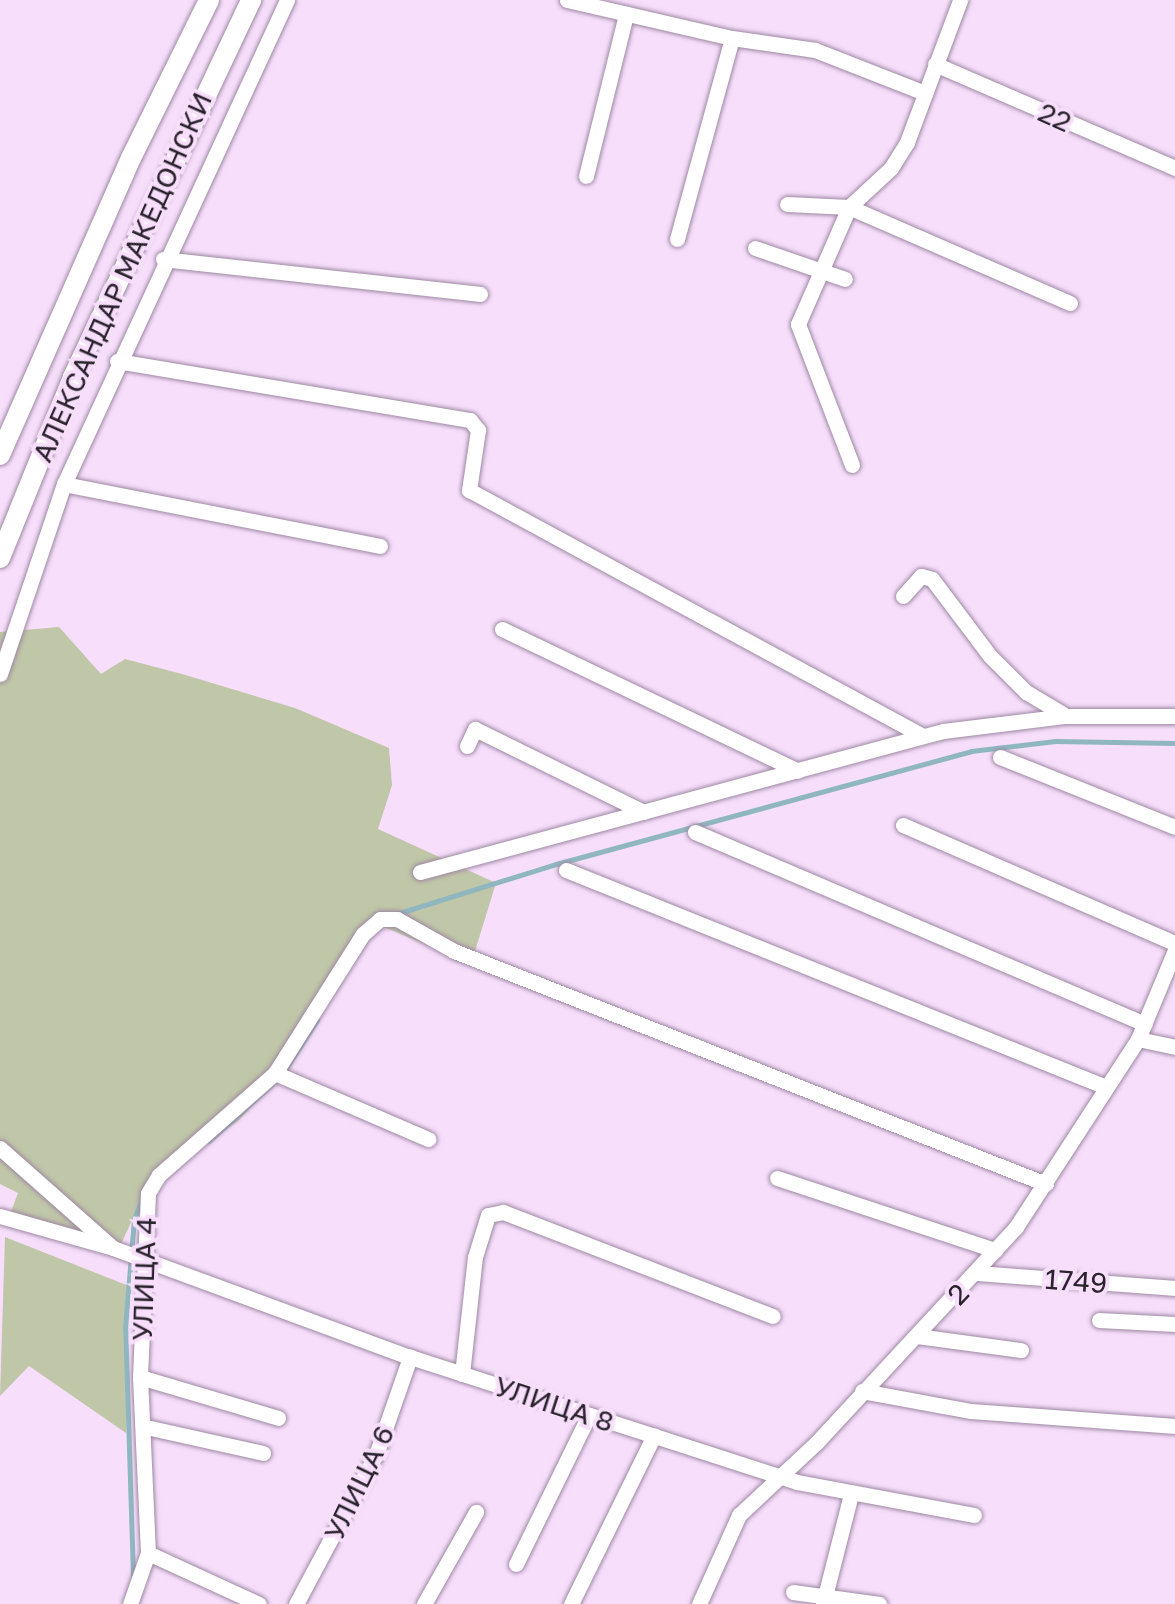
<!DOCTYPE html>
<meta charset="utf-8">
<style>
body{margin:0}
#map{position:relative;width:1175px;height:1604px;overflow:hidden;background:#f7dffc;font-family:"Golos Text",sans-serif}
div>[style]{position:absolute}
.green>*{inset:0;background:#c0c6a8}
.stream>*{height:5px;margin:-2.5px;padding:0 2.5px;transform-origin:2.5px;border-radius:2.5px;background:#90b7c0}
.roads{filter:drop-shadow(0 0 2px #9d88a2) drop-shadow(0 0 2px #9d88a2)}
.minor>*{height:15px;margin:-7.5px;padding:0 7.5px;transform-origin:7.5px;border-radius:7.5px;background:#fff}
.tertiary>*{height:20px;margin:-10px;padding:0 10px;transform-origin:10px;border-radius:10px;background:#fff}
span{translate:-50% -50%;white-space:nowrap;text-align:center;line-height:1.15;-webkit-text-stroke:8px #f7dffc;paint-order:stroke}
.street-label{font-size:28px;color:#2a222c}
</style>
<div id="map">
<div class="green">
<div style="clip-path:polygon(59px 627px,101px 674px,125px 659px,182px 674px,295px 708px,389px 748px,392px 785px,378px 829px,496px 883px,471px 964px,377px 924px,281px 1076px,238px 1121px,148px 1186px,121px 1244px,9px 1217px,18px 1193px,0 1184px,0 632px)"></div>
<div style="clip-path:polygon(5px 1237px,129px 1286px,126px 1433px,29px 1366px,0 1396px)"></div>
</div>
<div class="stream">
<div style="left:396px;top:914px;width:168px;rotate:-17.4deg"></div>
<div style="left:556px;top:864px;width:430px;rotate:-15.2deg"></div>
<div style="left:971px;top:751px;width:85px;rotate:-6.8deg"></div>
<div style="left:1055px;top:741px;width:120px;rotate:1deg"></div>
<div style="left:209px;top:1141px;width:97px;rotate:-42.1deg"></div>
<div style="left:281px;top:1076px;width:67px;rotate:-57.3deg"></div>
<div style="left:133px;top:1576px;width:248px;rotate:-91.8deg"></div>
<div style="left:125px;top:1328px;width:109px;rotate:-85.3deg"></div>
<div style="left:134px;top:1219px;width:22px;rotate:-68deg"></div>
</div>
<div class="roads">
<div class="minor">
<div style="left:567px;top:0;width:169px;rotate:13deg"></div>
<div style="left:732px;top:38px;width:84px;rotate:8.2deg"></div>
<div style="left:815px;top:50px;width:118px;rotate:21.4deg"></div>
<div style="left:935px;top:64px;width:262px;rotate:23.4deg"></div>
<div style="left:586px;top:176px;width:167px;rotate:-76.1deg"></div>
<div style="left:787px;top:204px;width:62px;rotate:2.8deg"></div>
<div style="left:849px;top:207px;width:241px;rotate:23.5deg"></div>
<div style="left:677px;top:239px;width:208px;rotate:-74.7deg"></div>
<div style="left:755px;top:248px;width:95px;rotate:19deg"></div>
<div style="left:163px;top:259px;width:319px;rotate:6.3deg"></div>
<div style="left:117px;top:361px;width:358px;rotate:9.5deg"></div>
<div style="left:470px;top:420px;width:13px;rotate:51deg"></div>
<div style="left:478px;top:430px;width:61px;rotate:98.5deg"></div>
<div style="left:469px;top:490px;width:516px;rotate:28.45deg"></div>
<div style="left:852px;top:465px;width:151px;rotate:-111deg"></div>
<div style="left:798px;top:324px;width:128px;rotate:-66.4deg"></div>
<div style="left:849px;top:207px;width:57px;rotate:-42.9deg"></div>
<div style="left:891px;top:168px;width:31px;rotate:-58deg"></div>
<div style="left:907px;top:142px;width:152px;rotate:-69.5deg"></div>
<div style="left:64px;top:484px;width:322px;rotate:11.1deg"></div>
<div style="left:903px;top:596px;width:27px;rotate:-48deg"></div>
<div style="left:921px;top:576px;width:11px;rotate:15deg"></div>
<div style="left:932px;top:579px;width:96px;rotate:53deg"></div>
<div style="left:990px;top:656px;width:51px;rotate:45deg"></div>
<div style="left:1026px;top:692px;width:43px;rotate:30.7deg"></div>
<div style="left:502px;top:629px;width:328px;rotate:25.6deg"></div>
<div style="left:0;top:674px;width:200px;rotate:-71.4deg"></div>
<div style="left:64px;top:484px;width:533px;rotate:-65.26deg"></div>
<div style="left:467px;top:746px;width:19px;rotate:-65deg"></div>
<div style="left:475px;top:729px;width:188px;rotate:26.2deg"></div>
<div style="left:1000px;top:757px;width:188px;rotate:21.8deg"></div>
<div style="left:903px;top:825px;width:296px;rotate:23.5deg"></div>
<div style="left:695px;top:832px;width:489px;rotate:23.1deg"></div>
<div style="left:566px;top:870px;width:582px;rotate:21.89deg"></div>
<div style="left:420px;top:872px;width:542px;rotate:-15.09deg"></div>
<div style="left:943px;top:731px;width:124px;rotate:-7deg"></div>
<div style="left:1066px;top:716px;width:109px"></div>
<div style="left:1138px;top:1039px;width:38px;rotate:12deg"></div>
<div style="left:275px;top:1073px;width:167px;rotate:23.3deg"></div>
<div style="left:0;top:1148px;width:151px;rotate:41.5deg"></div>
<div style="left:777px;top:1178px;width:230px;rotate:18.3deg"></div>
<div style="left:0;top:1216px;width:117px;rotate:15.8deg"></div>
<div style="left:113px;top:1248px;width:316px;rotate:20.2deg"></div>
<div style="left:410px;top:1357px;width:407px;rotate:17.9deg"></div>
<div style="left:797px;top:1482px;width:180px;rotate:10.6deg"></div>
<div style="left:977px;top:1273px;width:199px;rotate:4.3deg"></div>
<div style="left:1099px;top:1320px;width:76px;rotate:3deg"></div>
<div style="left:917px;top:1336px;width:105px;rotate:7.7deg"></div>
<div style="left:462px;top:1374px;width:118px;rotate:-83.7deg"></div>
<div style="left:475px;top:1257px;width:44px;rotate:-72.8deg"></div>
<div style="left:488px;top:1215px;width:15px;rotate:-11deg"></div>
<div style="left:503px;top:1212px;width:289px;rotate:21.1deg"></div>
<div style="left:140px;top:1377px;width:144px;rotate:16.5deg"></div>
<div style="left:862px;top:1391px;width:111px;rotate:10.4deg"></div>
<div style="left:971px;top:1411px;width:205px;rotate:4.2deg"></div>
<div style="left:146px;top:1427px;width:120px;rotate:12.5deg"></div>
<div style="left:148px;top:1553px;width:122px;rotate:24.7deg"></div>
<div style="left:516px;top:1564px;width:166px;rotate:-63.9deg"></div>
<div style="left:793px;top:1592px;width:87px;rotate:7.9deg"></div>
<div style="left:130px;top:1604px;width:54px;rotate:-70.6deg"></div>
<div style="left:148px;top:1553px;width:176px;rotate:-92.6deg"></div>
<div style="left:140px;top:1377px;width:184px;rotate:-87.5deg"></div>
<div style="left:148px;top:1193px;width:21px;rotate:-59deg"></div>
<div style="left:159px;top:1175px;width:154px;rotate:-41.3deg"></div>
<div style="left:275px;top:1073px;width:165px;rotate:-57.7deg"></div>
<div style="left:363px;top:934px;width:23px;rotate:-41deg"></div>
<div style="left:380px;top:919px;width:17px"></div>
<div style="left:397px;top:919px;width:65px;rotate:29.3deg"></div>
<div style="left:454px;top:951px;width:636px;rotate:21.48deg"></div>
<div style="left:296px;top:1604px;width:172px;rotate:-61.9deg"></div>
<div style="left:377px;top:1452px;width:101px;rotate:-70.8deg"></div>
<div style="left:424px;top:1604px;width:106px;rotate:-60.5deg"></div>
<div style="left:571px;top:1604px;width:188px;rotate:-63.8deg"></div>
<div style="left:699px;top:1604px;width:98px;rotate:-65.8deg"></div>
<div style="left:739px;top:1515px;width:107px;rotate:-43.1deg"></div>
<div style="left:817px;top:1442px;width:293px;rotate:-47.2deg"></div>
<div style="left:1016px;top:1227px;width:224px;rotate:-57deg"></div>
<div style="left:1138px;top:1039px;width:96px;rotate:-67.4deg"></div>
<div style="left:823px;top:1604px;width:114px;rotate:-75.7deg"></div>
</div>
<div class="tertiary">
<div style="left:0;top:455px;width:325px;rotate:-66.2deg"></div>
<div style="left:131px;top:158px;width:176px;rotate:-63.7deg"></div>
<div style="left:0;top:558px;width:195px;rotate:-68deg"></div>
<div style="left:73px;top:377px;width:417px;rotate:-64.7deg"></div>
</div>
</div>
<div class="street-label">
<span style="left:1055px;top:117px;rotate:24deg">22</span>
<span style="left:122px;top:277px;rotate:-66deg">АЛЕКСАНДАР МАКЕДОНСКИ</span>
<span style="left:144px;top:1279px;rotate:-88deg">УЛИЦА 4</span>
<span style="left:1076px;top:1281px;rotate:4deg">1749</span>
<span style="left:958px;top:1294px;rotate:-47deg">2</span>
<span style="left:554px;top:1404px;rotate:18deg">УЛИЦА 8</span>
<span style="left:359px;top:1483px;rotate:-64deg">УЛИЦА 6</span>
</div>
</div>
